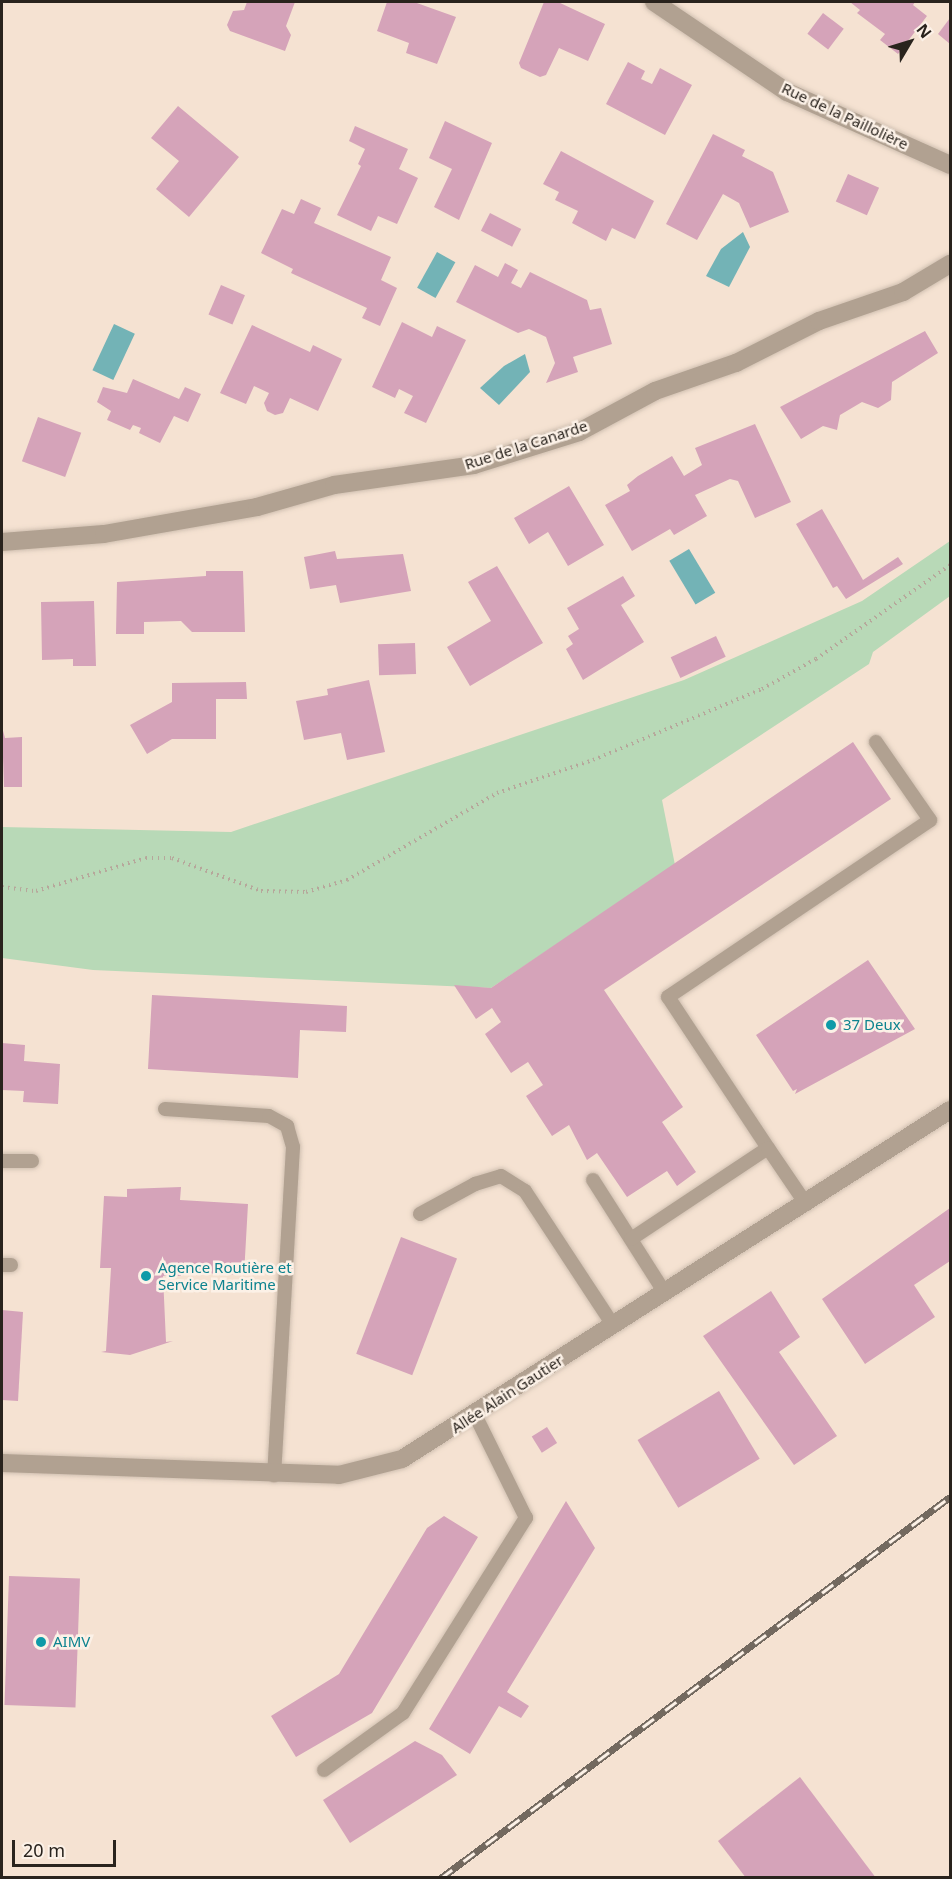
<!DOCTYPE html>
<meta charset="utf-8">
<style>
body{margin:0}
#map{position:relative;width:952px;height:1879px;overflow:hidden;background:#f5e2d2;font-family:"Noto Sans",sans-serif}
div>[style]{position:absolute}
.green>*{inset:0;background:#b8d9b7}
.water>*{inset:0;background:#73b3b6;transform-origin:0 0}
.building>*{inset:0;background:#d5a3b9;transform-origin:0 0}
.path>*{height:4px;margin-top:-2px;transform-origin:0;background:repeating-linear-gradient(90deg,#b6a79b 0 1.5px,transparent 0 6px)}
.roads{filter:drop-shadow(0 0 2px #d0c0b1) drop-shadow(0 0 2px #d0c0b1)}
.service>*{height:14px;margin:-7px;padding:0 7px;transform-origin:7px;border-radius:7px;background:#b1a191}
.minor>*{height:18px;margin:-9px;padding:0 9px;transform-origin:9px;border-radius:9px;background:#b1a191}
.tertiary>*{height:18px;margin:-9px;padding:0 9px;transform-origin:9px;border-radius:9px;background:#b1a191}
.rail>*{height:7px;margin-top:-3.5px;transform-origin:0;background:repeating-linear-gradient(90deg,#fcf1e7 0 14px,#73695f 0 28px);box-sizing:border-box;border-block:2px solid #73695f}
.dots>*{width:16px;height:16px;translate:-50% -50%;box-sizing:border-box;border:3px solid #fcf1e7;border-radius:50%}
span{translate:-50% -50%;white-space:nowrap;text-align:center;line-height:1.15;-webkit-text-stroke:5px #fcf1e7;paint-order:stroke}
.street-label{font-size:15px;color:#29231d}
.culture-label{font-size:15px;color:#0d838f}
.left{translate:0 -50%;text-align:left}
.frame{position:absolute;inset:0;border:3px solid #29231d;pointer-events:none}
.north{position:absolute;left:880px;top:12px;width:60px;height:60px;-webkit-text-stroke:4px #fcf1e7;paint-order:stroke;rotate:52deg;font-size:16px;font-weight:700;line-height:24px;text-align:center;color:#29231d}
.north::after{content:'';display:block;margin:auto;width:21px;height:27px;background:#29231d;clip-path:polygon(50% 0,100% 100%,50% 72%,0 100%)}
.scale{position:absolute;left:12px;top:1840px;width:104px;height:27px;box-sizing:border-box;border:3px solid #29231d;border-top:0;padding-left:8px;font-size:18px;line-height:21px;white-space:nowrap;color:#29231d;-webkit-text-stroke:4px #fcf1e7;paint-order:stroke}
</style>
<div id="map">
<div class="green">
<div style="clip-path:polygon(950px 541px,950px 596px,873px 652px,869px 664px,662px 800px,675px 865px,491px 988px,93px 970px,2px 958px,2px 827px,231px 832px,684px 680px,862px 601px)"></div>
</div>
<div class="water">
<div style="clip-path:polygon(743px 232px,750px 247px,729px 287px,706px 276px,721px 249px)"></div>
<div style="left:437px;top:252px;width:21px;height:41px;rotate:29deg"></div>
<div style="left:114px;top:324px;width:23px;height:51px;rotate:25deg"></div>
<div style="clip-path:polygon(525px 354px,530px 372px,499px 405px,480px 388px,504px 366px)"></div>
<div style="left:689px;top:549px;width:51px;height:23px;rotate:59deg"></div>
</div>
<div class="building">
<div style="clip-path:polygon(247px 2px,295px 2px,286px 26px,291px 35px,285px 51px,230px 31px,227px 25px,233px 11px,244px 10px)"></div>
<div style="clip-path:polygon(387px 2px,414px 2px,456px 17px,437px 64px,406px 53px,409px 43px,377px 31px)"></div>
<div style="clip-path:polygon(544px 2px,558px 2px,605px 24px,588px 61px,559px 48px,546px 75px,540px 77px,521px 68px,519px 63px)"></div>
<div style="clip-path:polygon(850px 2px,915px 2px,913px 5px,927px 16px,898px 54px,880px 40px,885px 34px,857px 13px,860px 10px)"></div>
<div style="left:823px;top:13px;width:26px;height:26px;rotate:37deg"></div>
<div style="clip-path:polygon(950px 18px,950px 44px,938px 34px)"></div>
<div style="clip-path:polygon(628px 62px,645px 71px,641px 79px,652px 84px,660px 68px,692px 85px,665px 135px,606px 104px)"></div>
<div style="clip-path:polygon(178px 106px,239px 157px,189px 217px,156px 189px,179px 161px,151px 138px)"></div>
<div style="clip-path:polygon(445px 121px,492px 143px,459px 220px,434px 207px,452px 169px,429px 158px)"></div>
<div style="clip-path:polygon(355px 126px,408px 149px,399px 169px,418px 178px,397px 224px,378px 216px,371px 231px,337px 215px,361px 166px,358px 164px,365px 149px,349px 141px)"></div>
<div style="clip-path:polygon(713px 134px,745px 150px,742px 156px,773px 172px,789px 212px,750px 228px,739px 203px,723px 194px,697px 240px,666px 224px)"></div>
<div style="clip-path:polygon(561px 151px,654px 201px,635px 239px,612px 228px,606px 241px,572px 223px,578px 211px,555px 200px,559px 192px,543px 184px)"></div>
<div style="left:848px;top:174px;width:34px;height:30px;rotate:24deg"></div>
<div style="clip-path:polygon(301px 199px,321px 208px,314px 223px,391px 257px,381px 280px,397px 288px,380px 326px,362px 318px,367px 308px,291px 273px,293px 269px,261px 253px,282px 209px,294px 214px)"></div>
<div style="left:490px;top:213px;width:35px;height:20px;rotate:27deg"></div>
<div style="clip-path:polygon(505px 263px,518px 270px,511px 283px,521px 288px,530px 272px,587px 300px,590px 310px,601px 308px,612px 344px,573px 357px,578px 372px,546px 383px,555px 363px,546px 337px,529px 329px,518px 333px,456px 302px,475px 265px,498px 277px)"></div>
<div style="left:221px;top:285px;width:26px;height:32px;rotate:23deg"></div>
<div style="clip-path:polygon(402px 322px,432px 337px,437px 326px,466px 340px,426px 423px,404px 413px,413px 396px,399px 389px,395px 398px,372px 387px)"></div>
<div style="clip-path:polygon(252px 325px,310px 352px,313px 345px,342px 359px,318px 411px,290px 398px,283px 413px,275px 415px,267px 411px,264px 403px,269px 393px,254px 386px,246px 404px,220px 393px)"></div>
<div style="clip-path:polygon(925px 331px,938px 353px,892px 382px,891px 400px,878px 408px,862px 402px,840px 415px,837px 430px,823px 426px,801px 439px,780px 407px)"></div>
<div style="clip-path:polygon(133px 379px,179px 399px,185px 387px,201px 394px,188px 422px,174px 416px,160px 443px,139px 433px,141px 428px,133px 425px,130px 430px,107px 420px,111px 411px,97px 402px,103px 387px,127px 393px)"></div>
<div style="left:38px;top:417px;width:46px;height:47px;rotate:20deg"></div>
<div style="clip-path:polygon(755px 424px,791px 502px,755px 518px,738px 481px,730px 479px,695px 495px,707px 516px,674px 535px,670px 529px,632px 551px,605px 505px,630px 491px,627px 485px,638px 476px,672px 456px,684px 476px,702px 465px,695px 448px)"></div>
<div style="clip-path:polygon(569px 486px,604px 545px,568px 566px,548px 532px,529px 544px,514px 518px)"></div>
<div style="clip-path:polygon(822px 509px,863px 580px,898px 557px,903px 564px,846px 599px,837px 586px,833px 588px,796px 524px)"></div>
<div style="clip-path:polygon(335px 551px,337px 559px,403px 554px,411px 591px,340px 603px,336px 585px,310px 589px,304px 557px)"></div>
<div style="clip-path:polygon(497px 566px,543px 643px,470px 686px,447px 647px,491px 621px,468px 582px)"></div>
<div style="clip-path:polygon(206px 571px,243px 571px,245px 632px,192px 632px,181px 621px,144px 622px,144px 634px,116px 634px,117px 582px,206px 576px)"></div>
<div style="clip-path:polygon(623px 576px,635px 596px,621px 605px,644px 642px,583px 680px,566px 649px,573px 644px,568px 636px,579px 629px,567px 608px)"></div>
<div style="clip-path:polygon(94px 601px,96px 666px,73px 666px,73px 659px,42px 660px,41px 602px)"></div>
<div style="left:716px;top:636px;width:23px;height:50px;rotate:65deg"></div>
<div style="left:415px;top:643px;width:31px;height:37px;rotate:88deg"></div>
<div style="clip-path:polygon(369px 680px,385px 752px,347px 760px,341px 733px,304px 740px,296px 701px,328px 695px,327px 689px)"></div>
<div style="clip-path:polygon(246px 682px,247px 699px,216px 699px,216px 739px,172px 739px,147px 754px,130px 725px,172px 702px,172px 683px)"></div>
<div style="clip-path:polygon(2px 727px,5px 738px,22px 737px,22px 787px,4px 787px)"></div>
<div style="clip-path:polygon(853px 742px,891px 799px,604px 990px,683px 1107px,662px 1122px,696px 1172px,677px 1186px,667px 1171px,627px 1197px,597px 1153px,587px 1160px,569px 1125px,552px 1136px,526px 1096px,543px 1085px,528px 1062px,511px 1073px,485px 1034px,501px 1022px,492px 1008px,476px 1019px,454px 985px,491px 988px)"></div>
<div style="clip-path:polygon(868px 960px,915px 1029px,795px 1094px,797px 1089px,793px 1091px,756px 1035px)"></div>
<div style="clip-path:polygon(152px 995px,347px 1006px,346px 1032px,300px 1030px,298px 1078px,148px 1069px)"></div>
<div style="clip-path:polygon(2px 1043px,25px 1045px,24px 1061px,60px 1064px,58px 1104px,23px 1102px,24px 1091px,2px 1090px)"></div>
<div style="clip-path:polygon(181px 1187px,180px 1200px,248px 1204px,244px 1275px,181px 1272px,181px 1276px,163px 1276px,166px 1342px,173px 1341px,130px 1355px,101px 1352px,106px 1351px,111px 1268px,100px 1268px,104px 1196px,127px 1197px,127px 1189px)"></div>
<div style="clip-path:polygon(950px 1208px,950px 1261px,914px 1285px,935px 1317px,865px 1364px,822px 1299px)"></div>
<div style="left:401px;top:1237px;width:60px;height:125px;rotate:21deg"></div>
<div style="clip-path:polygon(771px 1291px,800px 1337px,779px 1352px,837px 1436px,794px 1465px,703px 1336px)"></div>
<div style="clip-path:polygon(2px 1310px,23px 1312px,18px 1401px,2px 1400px)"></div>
<div style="left:719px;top:1391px;width:79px;height:95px;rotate:59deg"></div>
<div style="left:547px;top:1427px;width:19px;height:18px;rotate:58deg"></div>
<div style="clip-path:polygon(566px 1501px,595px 1548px,507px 1692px,529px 1706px,521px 1718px,499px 1706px,470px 1754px,429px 1729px)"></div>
<div style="clip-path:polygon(444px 1516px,478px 1537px,372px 1713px,296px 1757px,271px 1716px,339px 1674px,427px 1528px)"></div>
<div style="left:9px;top:1576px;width:71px;height:129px;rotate:2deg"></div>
<div style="clip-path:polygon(415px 1741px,442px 1755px,457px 1775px,350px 1843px,323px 1800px)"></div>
<div style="clip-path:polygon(800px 1777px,876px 1878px,746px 1878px,718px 1841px)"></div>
</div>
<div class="path">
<div style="left:2px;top:887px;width:34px;rotate:7deg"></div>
<div style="left:36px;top:891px;width:115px;rotate:-16.7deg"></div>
<div style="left:146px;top:858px;width:26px"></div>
<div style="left:172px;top:858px;width:95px;rotate:20.3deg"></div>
<div style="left:261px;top:891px;width:45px;rotate:1.3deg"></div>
<div style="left:306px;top:892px;width:43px;rotate:-16.3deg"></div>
<div style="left:347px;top:880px;width:173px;rotate:-30.1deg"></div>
<div style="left:497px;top:793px;width:102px;rotate:-19deg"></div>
<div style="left:593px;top:760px;width:183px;rotate:-22.8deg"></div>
<div style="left:762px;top:689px;width:62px;rotate:-29.1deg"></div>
<div style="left:816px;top:659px;width:164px;rotate:-35deg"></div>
</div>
<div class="roads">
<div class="service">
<div style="left:165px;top:1109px;width:104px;rotate:3.9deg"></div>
<div style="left:269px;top:1116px;width:21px;rotate:29deg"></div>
<div style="left:287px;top:1126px;width:22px;rotate:74deg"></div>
<div style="left:293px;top:1147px;width:329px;rotate:93.3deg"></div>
<div style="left:768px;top:1148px;width:181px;rotate:-123.5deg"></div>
<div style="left:668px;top:997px;width:316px;rotate:-34deg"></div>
<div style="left:930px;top:820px;width:95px;rotate:-124.7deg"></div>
<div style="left:2px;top:1161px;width:30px"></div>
<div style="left:593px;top:1180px;width:134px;rotate:57.5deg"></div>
<div style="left:420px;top:1214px;width:63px;rotate:-28.6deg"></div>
<div style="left:475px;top:1184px;width:27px;rotate:-17deg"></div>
<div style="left:501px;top:1176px;width:28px;rotate:32deg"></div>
<div style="left:525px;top:1191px;width:160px;rotate:56.7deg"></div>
<div style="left:631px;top:1239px;width:164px;rotate:-33.6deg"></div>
<div style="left:768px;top:1148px;width:68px;rotate:55.8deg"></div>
<div style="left:2px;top:1265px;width:9px"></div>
<div style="left:324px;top:1770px;width:97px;rotate:-35.8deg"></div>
<div style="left:403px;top:1713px;width:231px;rotate:-57.8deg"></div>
<div style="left:526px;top:1518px;width:115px;rotate:-116.3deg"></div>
</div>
<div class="minor">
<div style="left:2px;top:542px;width:102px;rotate:-4.5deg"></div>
<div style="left:104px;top:534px;width:155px;rotate:-10deg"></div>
<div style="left:257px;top:507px;width:80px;rotate:-15.9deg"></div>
<div style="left:334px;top:485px;width:141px;rotate:-8.1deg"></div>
<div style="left:474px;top:465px;width:110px;rotate:-17.4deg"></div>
<div style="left:579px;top:432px;width:86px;rotate:-28.3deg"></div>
<div style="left:655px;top:391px;width:86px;rotate:-19.1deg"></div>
<div style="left:736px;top:363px;width:93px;rotate:-26.8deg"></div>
<div style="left:819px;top:321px;width:89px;rotate:-19deg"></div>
<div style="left:903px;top:292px;width:55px;rotate:-30.8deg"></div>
</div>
<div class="tertiary">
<div style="left:654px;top:2px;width:161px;rotate:34.1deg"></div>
<div style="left:787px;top:92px;width:179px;rotate:24.1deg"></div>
<div style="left:2px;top:1463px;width:337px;rotate:2deg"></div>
<div style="left:339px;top:1475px;width:65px;rotate:-14.3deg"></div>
<div style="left:402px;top:1459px;width:650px;rotate:-32.49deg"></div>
</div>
</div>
<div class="rail">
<div style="left:441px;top:1878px;width:636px;rotate:-36.82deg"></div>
</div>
<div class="dots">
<div style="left:831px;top:1025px;background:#0f9aa8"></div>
<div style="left:146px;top:1276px;background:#0f9aa8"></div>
<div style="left:41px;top:1642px;background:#0f9aa8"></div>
</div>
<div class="street-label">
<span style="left:845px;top:116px;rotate:25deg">Rue de la Paillolière</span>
<span style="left:526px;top:445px;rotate:-18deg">Rue de la Canarde</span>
<span style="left:507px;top:1394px;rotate:-33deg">Allée Alain Gautier</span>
</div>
<div class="culture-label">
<span class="left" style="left:843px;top:1025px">37 Deux</span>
<span class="left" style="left:158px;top:1276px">Agence Routière et<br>Service Maritime</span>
<span class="left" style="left:53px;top:1642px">AIMV</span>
</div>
<div class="frame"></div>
<div class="north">N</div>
<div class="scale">20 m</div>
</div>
